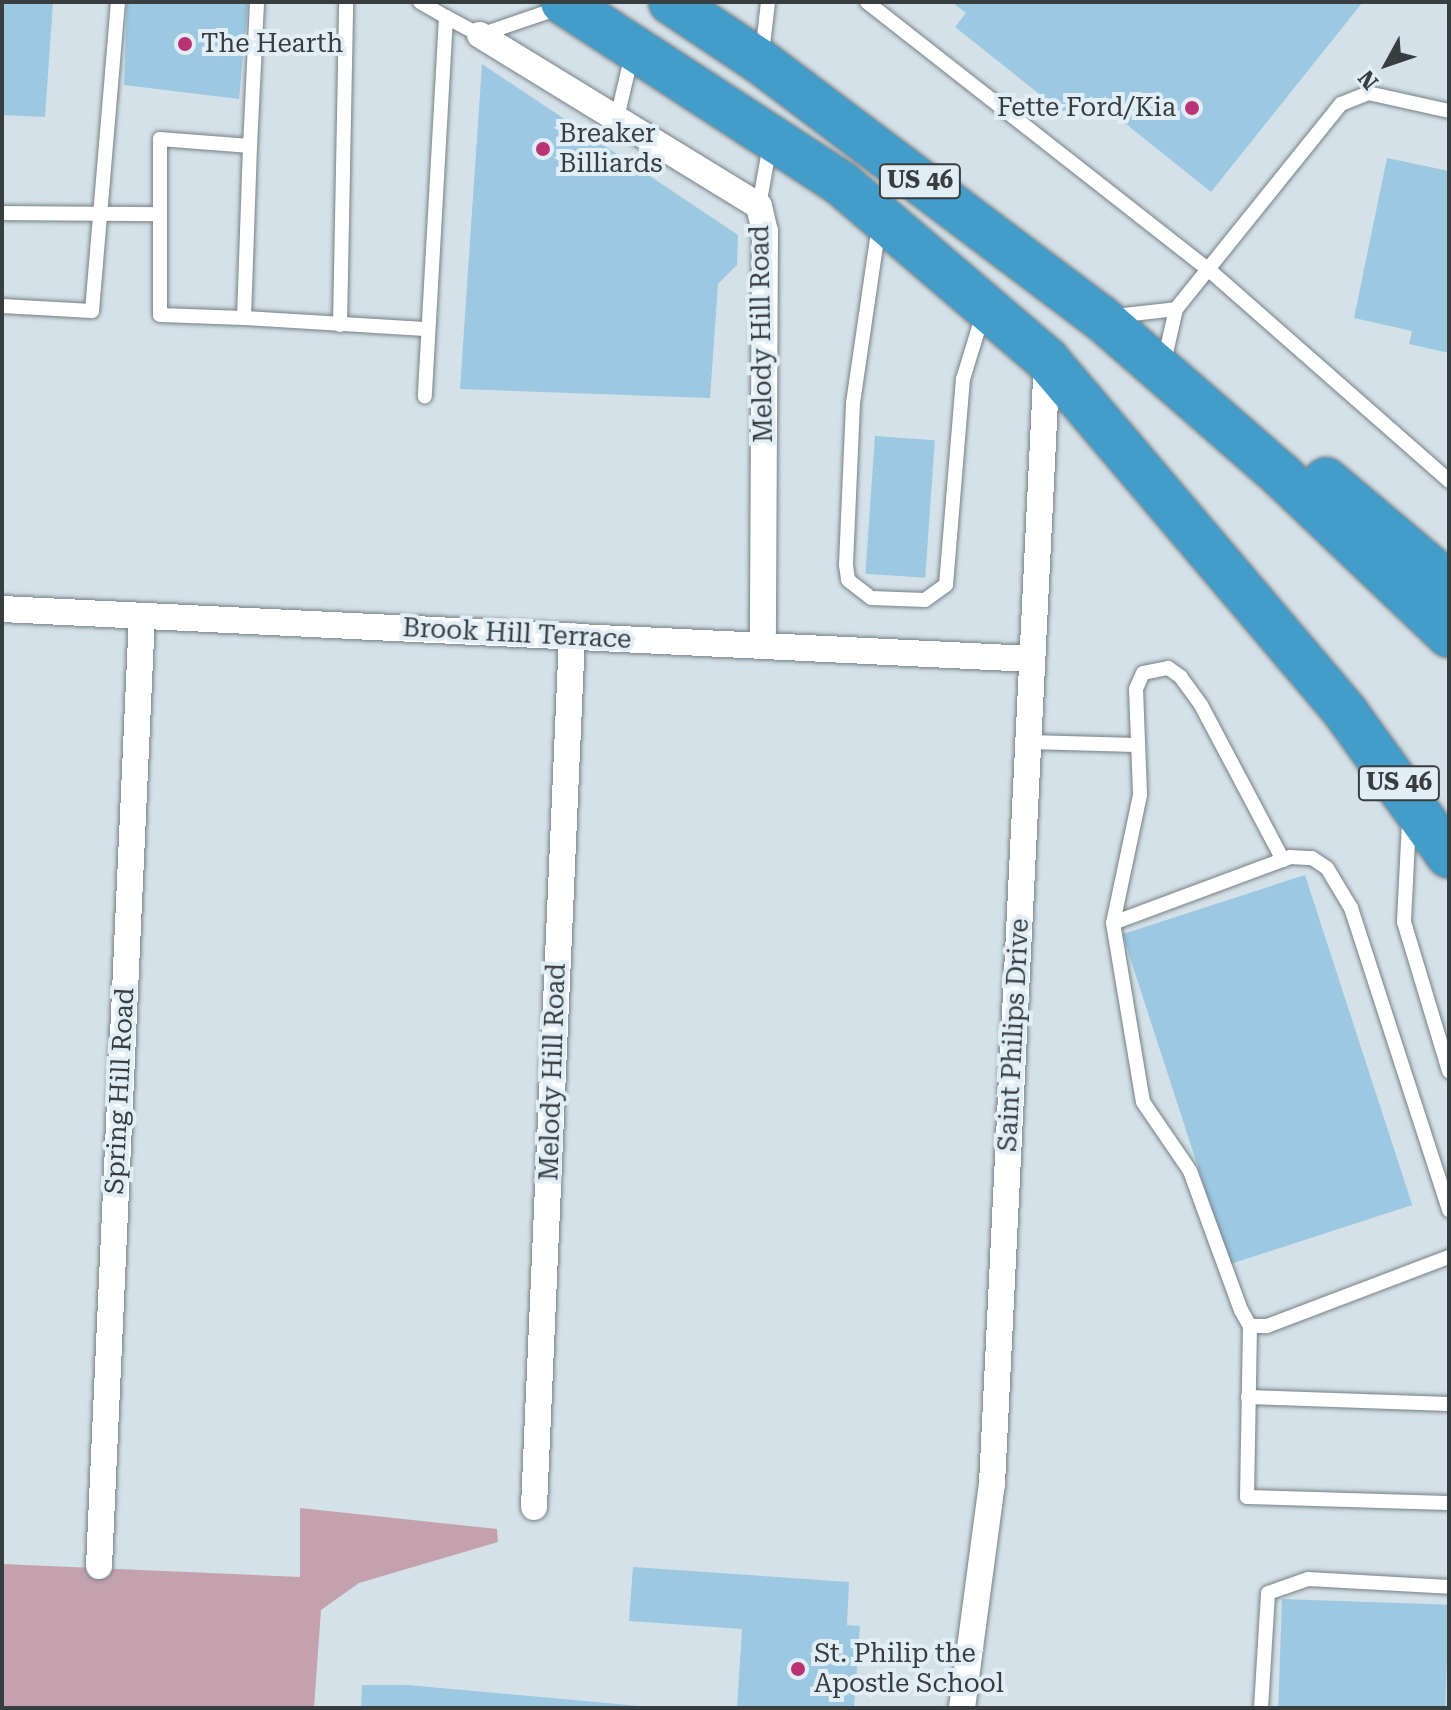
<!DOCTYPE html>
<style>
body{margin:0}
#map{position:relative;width:1451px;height:1710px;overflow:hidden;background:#d5e1e8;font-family:"Roboto Serif",serif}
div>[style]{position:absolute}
.green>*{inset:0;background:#c3a2ae}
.building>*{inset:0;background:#9cc8e2;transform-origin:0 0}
.roads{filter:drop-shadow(0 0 2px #758087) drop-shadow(0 0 2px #758087)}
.lane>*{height:14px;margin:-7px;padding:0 7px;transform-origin:7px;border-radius:7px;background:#fff}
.street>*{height:26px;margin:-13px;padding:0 13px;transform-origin:13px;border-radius:13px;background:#fff}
.highway>*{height:44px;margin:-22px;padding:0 22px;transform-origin:22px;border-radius:22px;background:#449dc9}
.dots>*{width:22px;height:22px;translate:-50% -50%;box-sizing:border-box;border:4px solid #e2eef6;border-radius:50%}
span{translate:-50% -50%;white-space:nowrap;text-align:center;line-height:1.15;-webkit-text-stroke:8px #e2eef6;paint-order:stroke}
.shield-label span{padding:2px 6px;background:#e2eef6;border:2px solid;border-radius:6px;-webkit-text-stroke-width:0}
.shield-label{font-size:24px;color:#383d40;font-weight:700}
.poi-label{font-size:26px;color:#383d40}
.left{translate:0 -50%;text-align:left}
.right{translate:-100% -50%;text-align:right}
.street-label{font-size:26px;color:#383d40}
.frame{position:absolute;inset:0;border:4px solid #383d40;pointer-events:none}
.north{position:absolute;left:1347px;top:24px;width:80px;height:80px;-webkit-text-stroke:6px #e2eef6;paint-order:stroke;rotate:230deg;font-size:22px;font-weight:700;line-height:32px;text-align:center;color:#383d40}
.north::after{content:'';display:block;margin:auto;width:28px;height:36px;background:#383d40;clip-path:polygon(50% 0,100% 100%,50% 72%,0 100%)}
</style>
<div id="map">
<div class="green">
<div style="clip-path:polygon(300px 1508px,497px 1529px,498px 1542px,359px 1583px,321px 1610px,314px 1708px,2px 1708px,2px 1564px,300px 1577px)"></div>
</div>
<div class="building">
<div style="clip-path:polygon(2px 2px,53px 2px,45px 117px,2px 115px)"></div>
<div style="clip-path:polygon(127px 2px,248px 2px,239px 99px,124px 85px)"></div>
<div style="clip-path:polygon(952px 2px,1361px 2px,1362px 3px,1211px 192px,1091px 96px,1072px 120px,955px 27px,966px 13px)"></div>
<div style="clip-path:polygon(482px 64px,738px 235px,737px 265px,718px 284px,710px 398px,460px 389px)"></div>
<div style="clip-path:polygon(1387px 158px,1449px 171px,1449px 353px,1409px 344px,1412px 331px,1354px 318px)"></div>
<div style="left:875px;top:436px;width:60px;height:138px;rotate:4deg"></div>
<div style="left:1305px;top:875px;width:347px;height:192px;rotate:72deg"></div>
<div style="clip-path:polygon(633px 1567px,849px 1582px,847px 1625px,860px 1626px,854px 1708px,737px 1708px,742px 1629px,629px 1621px)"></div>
<div style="left:1282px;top:1599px;width:167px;height:109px;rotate:2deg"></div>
<div style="clip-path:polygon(362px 1685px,407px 1685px,662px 1708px,361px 1708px)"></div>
</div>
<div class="roads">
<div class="lane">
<div style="left:420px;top:2px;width:30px;rotate:30deg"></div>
<div style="left:446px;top:17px;width:380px;rotate:93.2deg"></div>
<div style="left:867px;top:2px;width:433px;rotate:38.1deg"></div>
<div style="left:1208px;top:269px;width:321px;rotate:41.3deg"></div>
<div style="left:446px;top:17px;width:38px;rotate:28deg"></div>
<div style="left:480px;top:35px;width:83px;rotate:-18.9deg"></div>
<div style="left:762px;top:54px;width:52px;rotate:-83.4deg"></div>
<div style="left:617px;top:118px;width:66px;rotate:-76.8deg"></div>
<div style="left:250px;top:146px;width:144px;rotate:-87.2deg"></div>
<div style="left:759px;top:206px;width:63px;rotate:-79.9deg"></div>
<div style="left:2px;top:213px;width:158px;rotate:0.4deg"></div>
<div style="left:879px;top:225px;width:181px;rotate:98.3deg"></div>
<div style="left:853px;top:404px;width:161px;rotate:92.5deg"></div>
<div style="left:846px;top:565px;width:15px;rotate:82deg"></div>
<div style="left:848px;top:580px;width:29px;rotate:38deg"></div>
<div style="left:871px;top:598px;width:54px;rotate:2.1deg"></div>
<div style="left:925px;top:600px;width:26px;rotate:-36deg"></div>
<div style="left:946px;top:585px;width:207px;rotate:-85.3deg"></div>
<div style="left:963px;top:379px;width:68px;rotate:-72.9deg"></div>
<div style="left:2px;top:306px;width:90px;rotate:3.2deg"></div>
<div style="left:92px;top:311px;width:310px;rotate:-85.2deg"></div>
<div style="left:1176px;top:309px;width:263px;rotate:-51.2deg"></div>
<div style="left:1341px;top:104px;width:29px;rotate:-22deg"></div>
<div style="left:1368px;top:93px;width:83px;rotate:12.5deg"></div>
<div style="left:1115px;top:316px;width:61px;rotate:-6.5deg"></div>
<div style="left:1176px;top:309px;width:54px;rotate:102.8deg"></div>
<div style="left:244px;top:318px;width:84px;rotate:-178deg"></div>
<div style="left:160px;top:315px;width:176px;rotate:-90deg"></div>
<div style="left:160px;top:139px;width:90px;rotate:4.4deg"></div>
<div style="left:250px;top:146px;width:172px;rotate:92deg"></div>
<div style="left:244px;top:318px;width:182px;rotate:3.5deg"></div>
<div style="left:340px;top:325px;width:323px;rotate:-88.9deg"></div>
<div style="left:1028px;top:742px;width:110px;rotate:1.6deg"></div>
<div style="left:1409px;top:822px;width:100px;rotate:92.9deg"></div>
<div style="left:1404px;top:922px;width:156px;rotate:73.2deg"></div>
<div style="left:1283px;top:860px;width:175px;rotate:-117.9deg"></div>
<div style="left:1201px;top:705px;width:34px;rotate:-126deg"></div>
<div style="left:1181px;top:677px;width:16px;rotate:-145deg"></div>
<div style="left:1168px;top:668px;width:25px;rotate:169deg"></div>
<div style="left:1143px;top:673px;width:17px;rotate:114deg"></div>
<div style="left:1136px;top:689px;width:106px;rotate:87.8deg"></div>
<div style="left:1140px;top:795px;width:131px;rotate:101.9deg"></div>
<div style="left:1113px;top:923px;width:181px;rotate:80.5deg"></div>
<div style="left:1143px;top:1102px;width:83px;rotate:55.7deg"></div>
<div style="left:1190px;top:1171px;width:148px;rotate:69.9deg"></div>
<div style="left:1241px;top:1310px;width:18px;rotate:61deg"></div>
<div style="left:1250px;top:1326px;width:17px"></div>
<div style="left:1267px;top:1326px;width:195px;rotate:-20.8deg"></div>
<div style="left:1113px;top:923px;width:189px;rotate:-20.4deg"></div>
<div style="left:1290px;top:857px;width:22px;rotate:3deg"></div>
<div style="left:1312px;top:858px;width:18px;rotate:34deg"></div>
<div style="left:1327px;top:868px;width:47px;rotate:59deg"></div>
<div style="left:1351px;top:908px;width:318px;rotate:72deg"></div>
<div style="left:1250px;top:1326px;width:171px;rotate:91deg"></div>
<div style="left:1247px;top:1497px;width:202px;rotate:1.7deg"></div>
<div style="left:1248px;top:1397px;width:201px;rotate:2deg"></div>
<div style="left:1261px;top:1708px;width:115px;rotate:-86.5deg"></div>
<div style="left:1268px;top:1593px;width:42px;rotate:-19.3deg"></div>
<div style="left:1308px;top:1579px;width:141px;rotate:3.2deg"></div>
</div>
<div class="street">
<div style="left:480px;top:35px;width:327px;rotate:31.5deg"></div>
<div style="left:759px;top:206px;width:26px;rotate:77deg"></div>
<div style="left:765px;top:231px;width:415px;rotate:90.3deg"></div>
<div style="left:2px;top:609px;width:1031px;rotate:2.78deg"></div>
<div style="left:534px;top:1507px;width:872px;rotate:-87.5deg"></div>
<div style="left:99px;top:1566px;width:951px;rotate:-87.41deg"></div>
<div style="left:962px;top:1708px;width:226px;rotate:-82.4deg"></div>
<div style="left:992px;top:1484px;width:1125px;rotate:-87.2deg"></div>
</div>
<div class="highway">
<div style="left:563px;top:2px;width:333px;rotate:33.1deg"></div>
<div style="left:842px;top:184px;width:270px;rotate:40.6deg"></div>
<div style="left:1047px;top:360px;width:463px;rotate:49.7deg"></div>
<div style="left:1346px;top:713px;width:176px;rotate:54.2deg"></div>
<div style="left:671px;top:2px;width:108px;rotate:33.7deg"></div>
<div style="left:761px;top:62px;width:424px;rotate:37deg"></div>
<div style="left:1100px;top:317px;width:242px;rotate:41.1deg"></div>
<div style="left:1282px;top:476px;width:231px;rotate:43.6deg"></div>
<div style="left:1326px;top:480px;width:161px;rotate:40.2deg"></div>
</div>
</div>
<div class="dots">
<div style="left:185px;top:44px;background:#ba3475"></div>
<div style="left:1192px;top:108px;background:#ba3475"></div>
<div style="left:543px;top:149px;background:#ba3475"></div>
<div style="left:798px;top:1669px;background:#ba3475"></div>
</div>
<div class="shield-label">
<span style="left:920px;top:181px">US 46</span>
<span style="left:1399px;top:783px">US 46</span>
</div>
<div class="poi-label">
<span class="left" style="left:201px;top:44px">The Hearth</span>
<span class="right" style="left:1176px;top:108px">Fette Ford/Kia</span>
<span class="left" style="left:559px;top:149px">Breaker<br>Billiards</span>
<span class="left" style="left:814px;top:1669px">St. Philip the<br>Apostle School</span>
</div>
<div class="street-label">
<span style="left:762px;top:334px;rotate:-91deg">Melody Hill Road</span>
<span style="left:517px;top:634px;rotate:3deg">Brook Hill Terrace</span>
<span style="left:1014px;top:1035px;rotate:-87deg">Saint Philips Drive</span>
<span style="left:553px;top:1072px;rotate:-88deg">Melody Hill Road</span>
<span style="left:120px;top:1091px;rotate:-87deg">Spring Hill Road</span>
</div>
<div class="frame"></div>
<div class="north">N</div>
</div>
